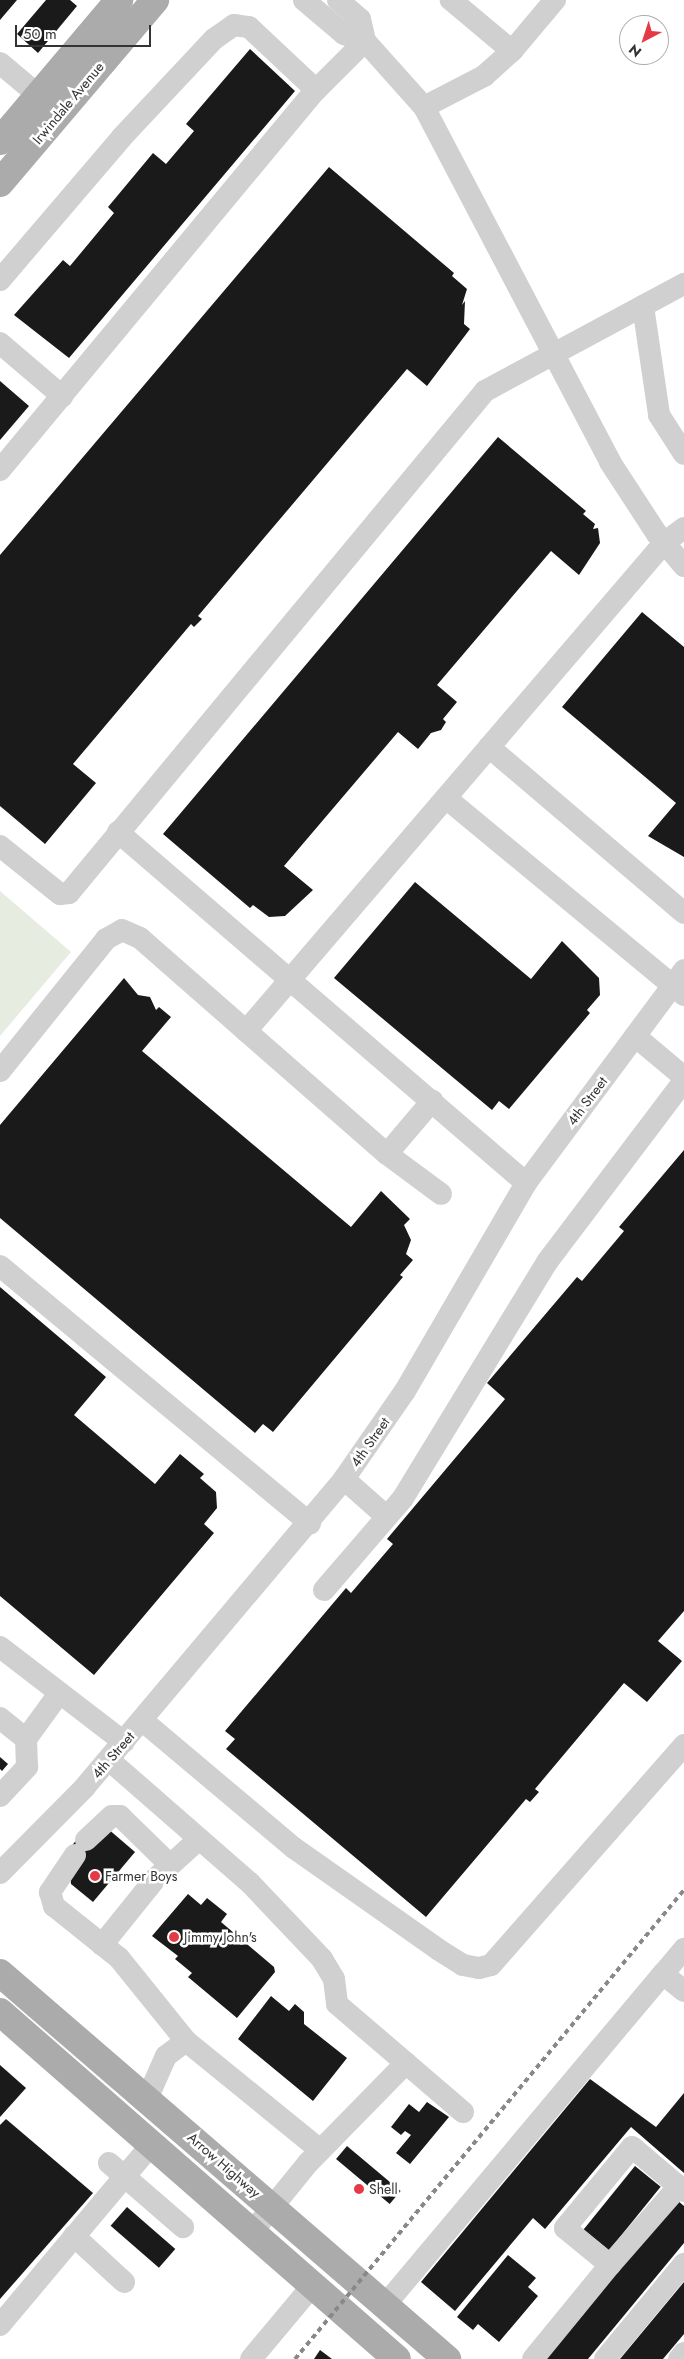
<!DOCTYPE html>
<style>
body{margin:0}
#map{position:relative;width:684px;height:2359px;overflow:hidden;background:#fff;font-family:Jost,sans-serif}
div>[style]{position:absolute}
.green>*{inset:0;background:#e6ecdf}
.building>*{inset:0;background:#1a1a1a;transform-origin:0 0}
.minor>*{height:22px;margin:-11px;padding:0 11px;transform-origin:11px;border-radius:11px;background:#d0d0d0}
.major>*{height:28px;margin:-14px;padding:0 14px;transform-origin:14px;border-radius:14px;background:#ababab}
.rail>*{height:4px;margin-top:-2px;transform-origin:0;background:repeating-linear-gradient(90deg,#888 0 5px,transparent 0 9px)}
.dots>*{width:14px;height:14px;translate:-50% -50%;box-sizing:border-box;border:2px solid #fff;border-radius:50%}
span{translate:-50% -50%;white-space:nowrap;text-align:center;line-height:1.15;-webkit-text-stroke:5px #fff;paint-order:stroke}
.street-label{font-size:14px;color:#333}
.poi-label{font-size:14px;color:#333}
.left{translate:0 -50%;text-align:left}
.north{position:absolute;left:619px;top:15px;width:50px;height:50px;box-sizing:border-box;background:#fff;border:1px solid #adadad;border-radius:50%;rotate:220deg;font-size:14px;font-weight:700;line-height:20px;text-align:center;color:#333}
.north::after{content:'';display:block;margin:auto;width:18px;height:22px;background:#e63946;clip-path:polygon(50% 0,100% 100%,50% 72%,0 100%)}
.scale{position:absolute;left:15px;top:25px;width:136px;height:22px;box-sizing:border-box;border:2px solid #333;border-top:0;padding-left:6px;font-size:15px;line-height:18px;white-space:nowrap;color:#333;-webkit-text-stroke:4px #fff;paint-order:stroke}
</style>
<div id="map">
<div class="green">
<div style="clip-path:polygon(0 891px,71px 952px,0 1036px)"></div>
</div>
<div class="building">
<div style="clip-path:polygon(0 0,17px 0,0 20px)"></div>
<div style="clip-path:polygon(46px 0,70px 0,77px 6px,38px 53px,17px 34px)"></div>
<div style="clip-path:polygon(250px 49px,295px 91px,69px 358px,14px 315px,63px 260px,70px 266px,114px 213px,108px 207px,153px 153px,166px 164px,194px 131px,186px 124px)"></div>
<div style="clip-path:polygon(329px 167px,454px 273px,452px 276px,467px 289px,462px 305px,465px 301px,464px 324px,470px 329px,427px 386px,407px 369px,198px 616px,202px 619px,194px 627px,191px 624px,73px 764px,96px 783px,45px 844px,0 806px,0 555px)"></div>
<div style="clip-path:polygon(0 381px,29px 406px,0 440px)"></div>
<div style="clip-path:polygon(498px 437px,586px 511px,583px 514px,595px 524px,593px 529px,598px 528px,600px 543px,579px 575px,551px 551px,437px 685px,457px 702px,443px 719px,446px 722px,441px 730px,431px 733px,418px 749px,398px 732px,284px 866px,313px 890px,285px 916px,269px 917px,253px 905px,250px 908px,163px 834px)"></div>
<div style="clip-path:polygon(642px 612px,684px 647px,684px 857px,648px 836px,676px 803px,562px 707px)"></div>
<div style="clip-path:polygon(415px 882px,531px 979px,562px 941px,599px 978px,600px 995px,587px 1010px,590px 1013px,509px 1109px,499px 1101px,492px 1110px,334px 978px)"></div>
<div style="clip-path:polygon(124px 978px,138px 995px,150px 997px,156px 1010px,159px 1007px,171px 1017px,142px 1051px,351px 1227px,381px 1191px,410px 1219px,404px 1225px,411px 1240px,406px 1254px,413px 1260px,400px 1275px,403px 1277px,273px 1432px,263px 1424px,255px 1433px,0 1218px,0 1125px)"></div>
<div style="clip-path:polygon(684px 1150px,684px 1611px,658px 1641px,682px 1661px,647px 1702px,624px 1683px,535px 1789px,539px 1792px,530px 1802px,526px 1799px,426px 1917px,226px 1749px,235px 1739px,225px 1731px,346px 1588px,351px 1593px,393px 1544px,387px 1539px,505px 1399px,487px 1383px,577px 1277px,582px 1281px,624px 1231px,619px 1227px)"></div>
<div style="clip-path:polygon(0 1287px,106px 1377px,74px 1415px,155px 1484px,180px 1454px,204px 1474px,200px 1478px,216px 1492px,217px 1508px,204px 1524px,214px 1533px,94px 1675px,0 1596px)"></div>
<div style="clip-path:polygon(0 1757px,8px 1764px,2px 1771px,0 1769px)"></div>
<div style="clip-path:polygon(107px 1828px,135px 1852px,93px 1902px,71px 1884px,68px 1850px,80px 1836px)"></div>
<div style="clip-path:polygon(188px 1894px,201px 1905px,207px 1898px,227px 1914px,221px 1922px,274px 1967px,275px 1972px,237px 2018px,188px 1977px,192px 1973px,175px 1959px,178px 1956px,152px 1936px)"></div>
<div style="clip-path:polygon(271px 1996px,289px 2011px,295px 2004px,304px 2012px,304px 2024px,347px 2058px,313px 2101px,238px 2039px)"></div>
<div style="clip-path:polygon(0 2065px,26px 2088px,0 2117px)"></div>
<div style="clip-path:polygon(590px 2079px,656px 2127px,684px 2093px,684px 2173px,631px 2127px,545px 2229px,533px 2218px,455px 2311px,421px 2282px)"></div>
<div style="clip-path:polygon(427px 2102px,449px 2117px,410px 2164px,396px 2153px,411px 2135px,405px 2131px,401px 2135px,391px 2127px,409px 2104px,419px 2112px)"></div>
<div style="clip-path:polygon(6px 2119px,93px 2193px,0 2299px,0 2125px)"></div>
<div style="left:347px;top:2146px;width:70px;height:17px;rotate:40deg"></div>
<div style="left:635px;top:2166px;width:33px;height:82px;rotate:39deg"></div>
<div style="clip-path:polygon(677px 2200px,684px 2206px,684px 2243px,588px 2359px,544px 2359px)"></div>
<div style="left:127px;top:2207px;width:64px;height:25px;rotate:41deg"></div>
<div style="clip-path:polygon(508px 2255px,536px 2278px,528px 2287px,538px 2296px,499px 2342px,478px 2324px,473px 2330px,457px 2317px)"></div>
<div style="clip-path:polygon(684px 2282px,684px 2334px,663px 2359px,620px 2359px)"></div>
<div style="clip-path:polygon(320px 2350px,332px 2359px,314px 2359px)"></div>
</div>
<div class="minor">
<div style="left:304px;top:0;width:52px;rotate:40.4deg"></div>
<div style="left:344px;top:34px;width:22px;rotate:18deg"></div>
<div style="left:338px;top:0;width:29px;rotate:41deg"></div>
<div style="left:360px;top:19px;width:23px;rotate:77deg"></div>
<div style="left:365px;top:41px;width:89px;rotate:48.2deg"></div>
<div style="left:424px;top:107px;width:401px;rotate:62.3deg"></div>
<div style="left:610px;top:462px;width:86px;rotate:56.9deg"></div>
<div style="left:657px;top:534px;width:42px;rotate:49.8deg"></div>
<div style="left:512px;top:51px;width:67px;rotate:-49.9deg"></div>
<div style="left:0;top:63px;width:67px;rotate:40.1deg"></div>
<div style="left:424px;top:107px;width:68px;rotate:-27.3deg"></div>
<div style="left:484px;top:76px;width:38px;rotate:-42deg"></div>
<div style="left:512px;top:51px;width:80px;rotate:-140.1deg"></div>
<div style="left:0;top:280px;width:188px;rotate:-49.5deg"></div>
<div style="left:122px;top:137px;width:134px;rotate:-46.8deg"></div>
<div style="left:214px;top:39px;width:24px;rotate:-35deg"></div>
<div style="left:234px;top:25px;width:15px;rotate:8deg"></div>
<div style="left:249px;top:27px;width:92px;rotate:43.2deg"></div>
<div style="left:643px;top:306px;width:110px;rotate:81.6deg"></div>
<div style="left:659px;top:415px;width:46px;rotate:57.3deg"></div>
<div style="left:0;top:343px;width:82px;rotate:40.5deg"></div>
<div style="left:0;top:470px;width:494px;rotate:-50.3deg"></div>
<div style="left:316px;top:90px;width:69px;rotate:-45deg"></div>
<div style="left:489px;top:747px;width:256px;rotate:40.4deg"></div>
<div style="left:446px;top:798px;width:309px;rotate:39.6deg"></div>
<div style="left:118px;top:832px;width:538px;rotate:40.71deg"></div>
<div style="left:0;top:846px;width:77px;rotate:38.7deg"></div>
<div style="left:60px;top:894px;width:9px;rotate:-6deg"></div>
<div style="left:69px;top:893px;width:652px;rotate:-50.35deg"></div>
<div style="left:485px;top:391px;width:226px;rotate:-28.3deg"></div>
<div style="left:246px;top:1031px;width:643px;rotate:-49.42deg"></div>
<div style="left:664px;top:543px;width:25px;rotate:-37deg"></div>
<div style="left:635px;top:1036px;width:64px;rotate:39.9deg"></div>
<div style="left:0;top:1071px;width:169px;rotate:-51.2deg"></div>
<div style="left:106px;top:939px;width:18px;rotate:-29deg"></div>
<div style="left:122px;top:930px;width:20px;rotate:24deg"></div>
<div style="left:140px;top:938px;width:328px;rotate:41.2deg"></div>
<div style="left:387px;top:1154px;width:70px;rotate:-49.7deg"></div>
<div style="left:387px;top:1154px;width:67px;rotate:36.5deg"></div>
<div style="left:0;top:1266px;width:403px;rotate:39.7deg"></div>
<div style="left:344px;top:1479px;width:57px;rotate:41.5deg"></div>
<div style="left:324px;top:1590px;width:121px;rotate:-49.3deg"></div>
<div style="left:403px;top:1498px;width:276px;rotate:-58.6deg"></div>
<div style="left:547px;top:1262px;width:227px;rotate:-52.9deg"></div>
<div style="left:0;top:1647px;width:156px;rotate:37.5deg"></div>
<div style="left:0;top:1718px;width:33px;rotate:39deg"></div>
<div style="left:143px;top:1721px;width:197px;rotate:40.1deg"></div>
<div style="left:294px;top:1848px;width:177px;rotate:35.1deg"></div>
<div style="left:439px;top:1950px;width:28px;rotate:32deg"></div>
<div style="left:463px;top:1965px;width:16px;rotate:11deg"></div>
<div style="left:479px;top:1968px;width:12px;rotate:-14deg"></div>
<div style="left:491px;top:1965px;width:293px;rotate:-48.7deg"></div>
<div style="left:109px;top:1760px;width:187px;rotate:41.1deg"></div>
<div style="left:250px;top:1883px;width:105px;rotate:46.5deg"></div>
<div style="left:322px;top:1959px;width:23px;rotate:59deg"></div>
<div style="left:334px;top:1979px;width:25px;rotate:83deg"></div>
<div style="left:337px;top:2004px;width:166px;rotate:40.6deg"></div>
<div style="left:0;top:1796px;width:40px;rotate:-47deg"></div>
<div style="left:27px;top:1767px;width:28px;rotate:-92deg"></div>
<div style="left:26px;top:1739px;width:54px;rotate:-54deg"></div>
<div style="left:86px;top:1840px;width:35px;rotate:-43deg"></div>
<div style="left:112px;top:1816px;width:8px"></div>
<div style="left:120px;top:1816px;width:70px;rotate:44.4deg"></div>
<div style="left:75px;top:1855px;width:45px;rotate:124deg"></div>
<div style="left:50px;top:1892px;width:15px;rotate:74deg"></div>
<div style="left:54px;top:1906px;width:83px;rotate:38.7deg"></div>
<div style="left:119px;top:1958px;width:107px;rotate:51.1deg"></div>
<div style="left:186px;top:2041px;width:173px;rotate:39.1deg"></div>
<div style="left:0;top:1873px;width:120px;rotate:-45.3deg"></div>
<div style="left:84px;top:1788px;width:404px;rotate:-49.9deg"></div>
<div style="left:344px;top:1479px;width:107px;rotate:-55.3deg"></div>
<div style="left:405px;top:1391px;width:241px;rotate:-59.8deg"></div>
<div style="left:526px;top:1183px;width:265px;rotate:-53.4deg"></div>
<div style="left:102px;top:1945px;width:85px;rotate:-51.2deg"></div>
<div style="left:155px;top:1879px;width:59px;rotate:-42.3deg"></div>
<div style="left:663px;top:1974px;width:33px;rotate:-50deg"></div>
<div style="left:147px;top:2099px;width:47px;rotate:-66.2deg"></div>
<div style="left:166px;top:2056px;width:25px;rotate:-37deg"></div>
<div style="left:109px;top:2163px;width:98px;rotate:40.9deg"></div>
<div style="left:252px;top:2232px;width:89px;rotate:-50.9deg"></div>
<div style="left:308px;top:2163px;width:140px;rotate:-45.6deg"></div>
<div style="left:74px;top:2236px;width:68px;rotate:42.6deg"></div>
<div style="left:610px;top:2265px;width:105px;rotate:-48.9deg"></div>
<div style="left:385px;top:2305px;width:432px;rotate:-50deg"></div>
<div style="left:663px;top:1974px;width:27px;rotate:39deg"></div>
<div style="left:0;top:2325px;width:235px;rotate:-50deg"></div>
<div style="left:251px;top:2359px;width:95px;rotate:-50.1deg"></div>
<div style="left:533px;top:2359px;width:122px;rotate:-50.7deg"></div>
<div style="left:610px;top:2265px;width:58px;rotate:-140.6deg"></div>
<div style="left:565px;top:2228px;width:105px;rotate:-50.4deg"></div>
<div style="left:632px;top:2147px;width:68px;rotate:40.2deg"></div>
<div style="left:605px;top:2359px;width:124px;rotate:-50.3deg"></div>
<div style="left:679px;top:2359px;width:8px;rotate:-50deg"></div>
</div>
<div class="major">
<div style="left:0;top:141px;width:185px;rotate:-49.8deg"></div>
<div style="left:0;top:183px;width:240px;rotate:-49.7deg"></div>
<div style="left:0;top:1973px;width:591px;rotate:40.81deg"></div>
<div style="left:0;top:2012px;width:527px;rotate:41.16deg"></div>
</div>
<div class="rail">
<div style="left:295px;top:2359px;width:609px;rotate:-50.33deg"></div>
</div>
<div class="dots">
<div style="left:95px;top:1876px;background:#e63946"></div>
<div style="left:174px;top:1937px;background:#e63946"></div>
<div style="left:359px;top:2189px;background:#e63946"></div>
</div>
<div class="street-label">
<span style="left:68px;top:103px;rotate:-50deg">Irwindale Avenue</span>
<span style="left:587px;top:1101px;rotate:-53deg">4th Street</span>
<span style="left:370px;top:1442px;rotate:-55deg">4th Street</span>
<span style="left:113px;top:1755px;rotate:-49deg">4th Street</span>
<span style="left:224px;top:2165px;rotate:41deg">Arrow Highway</span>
</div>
<div class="poi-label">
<span class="left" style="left:105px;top:1876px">Farmer Boys</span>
<span class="left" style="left:184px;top:1937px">Jimmy John's</span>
<span class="left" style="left:369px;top:2189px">Shell</span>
</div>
<div class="north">N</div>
<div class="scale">50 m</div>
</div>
